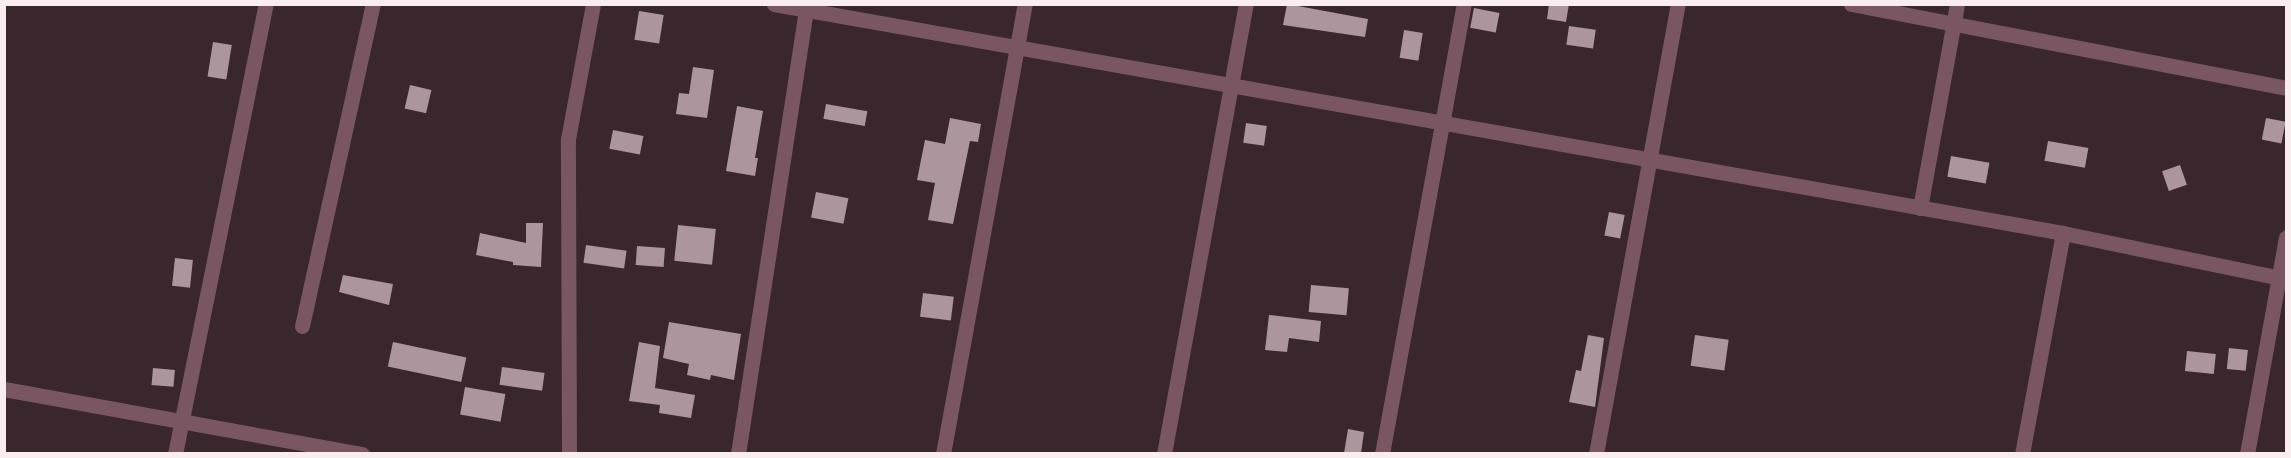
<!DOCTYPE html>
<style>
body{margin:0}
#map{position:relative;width:2291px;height:458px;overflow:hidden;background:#39272d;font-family:"PT Sans Narrow",sans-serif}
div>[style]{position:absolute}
.building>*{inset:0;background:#ac959c;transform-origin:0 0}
.minor>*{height:15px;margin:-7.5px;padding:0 7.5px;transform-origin:7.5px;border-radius:7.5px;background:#795662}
span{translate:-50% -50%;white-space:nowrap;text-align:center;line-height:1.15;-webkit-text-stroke:6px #39272d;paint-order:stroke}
.frame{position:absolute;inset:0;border:6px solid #f9edf0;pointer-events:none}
</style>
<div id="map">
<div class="building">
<div style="clip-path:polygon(1287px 4px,1368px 19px,1365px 37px,1283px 25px)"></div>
<div style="clip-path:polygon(1549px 4px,1569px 4px,1566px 22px,1547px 19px)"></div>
<div style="left:1474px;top:8px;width:26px;height:20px;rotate:11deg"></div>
<div style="left:639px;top:11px;width:25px;height:29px;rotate:9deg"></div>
<div style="left:1569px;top:26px;width:27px;height:19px;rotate:8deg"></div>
<div style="left:1404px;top:30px;width:19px;height:28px;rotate:9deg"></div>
<div style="left:213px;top:42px;width:19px;height:35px;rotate:9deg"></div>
<div style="clip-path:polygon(693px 67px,714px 70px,707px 118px,676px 114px,679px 93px,689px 94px)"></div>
<div style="left:410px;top:85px;width:22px;height:24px;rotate:13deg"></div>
<div style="left:826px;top:104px;width:42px;height:15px;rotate:10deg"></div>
<div style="clip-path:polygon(737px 106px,763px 111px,755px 158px,758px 158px,755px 176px,726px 171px)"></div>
<div style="clip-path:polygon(950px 118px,981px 124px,978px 142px,970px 141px,953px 224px,928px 220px,935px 183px,917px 180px,925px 140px,945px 144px)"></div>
<div style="left:2266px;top:118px;width:20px;height:22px;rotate:11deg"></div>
<div style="left:1246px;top:123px;width:21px;height:20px;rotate:8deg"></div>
<div style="left:613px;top:130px;width:31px;height:19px;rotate:11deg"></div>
<div style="left:2048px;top:141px;width:41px;height:20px;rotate:10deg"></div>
<div style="left:1951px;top:156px;width:39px;height:21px;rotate:10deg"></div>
<div style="left:2180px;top:165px;width:21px;height:19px;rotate:71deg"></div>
<div style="left:816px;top:192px;width:33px;height:26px;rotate:11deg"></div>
<div style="left:1609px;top:212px;width:16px;height:24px;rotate:11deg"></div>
<div style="clip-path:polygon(526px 223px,543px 223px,541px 267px,513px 265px,513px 262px,476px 255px,480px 233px,526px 243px)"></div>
<div style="left:678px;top:225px;width:38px;height:36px;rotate:6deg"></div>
<div style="left:586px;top:245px;width:41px;height:18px;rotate:8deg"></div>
<div style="left:637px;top:246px;width:28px;height:19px;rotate:4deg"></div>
<div style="left:175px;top:258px;width:18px;height:28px;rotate:6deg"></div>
<div style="clip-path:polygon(343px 275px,393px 284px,389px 305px,339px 292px)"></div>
<div style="left:1311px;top:285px;width:38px;height:27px;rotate:5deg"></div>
<div style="left:923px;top:293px;width:31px;height:24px;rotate:7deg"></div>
<div style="clip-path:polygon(1269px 315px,1321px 321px,1319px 342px,1289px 338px,1287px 352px,1265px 350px)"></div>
<div style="clip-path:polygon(669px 322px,741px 334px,734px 380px,711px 375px,710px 380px,687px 375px,689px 364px,663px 358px)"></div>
<div style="clip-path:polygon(1588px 335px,1604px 338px,1595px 407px,1569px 402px,1576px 370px,1581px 371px)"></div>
<div style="left:1695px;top:335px;width:34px;height:31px;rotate:8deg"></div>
<div style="left:393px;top:342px;width:75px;height:25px;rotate:12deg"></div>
<div style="clip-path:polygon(639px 342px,660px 346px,655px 388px,695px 395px,691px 418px,659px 413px,660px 405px,629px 401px)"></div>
<div style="left:2229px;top:348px;width:19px;height:21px;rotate:6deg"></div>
<div style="left:2187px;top:351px;width:29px;height:20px;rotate:6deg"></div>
<div style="left:502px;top:367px;width:43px;height:18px;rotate:8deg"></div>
<div style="left:153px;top:368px;width:22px;height:17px;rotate:5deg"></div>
<div style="left:465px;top:387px;width:41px;height:28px;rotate:10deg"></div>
<div style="clip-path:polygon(1348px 429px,1364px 432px,1361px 453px,1344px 453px)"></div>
</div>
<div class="minor">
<div style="left:774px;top:4px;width:1309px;rotate:10.07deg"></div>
<div style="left:2063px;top:233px;width:228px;rotate:11.7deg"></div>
<div style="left:1851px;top:4px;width:443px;rotate:10.9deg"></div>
<div style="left:1920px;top:208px;width:207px;rotate:-79.7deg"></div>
<div style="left:302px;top:326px;width:330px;rotate:-77.6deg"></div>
<div style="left:4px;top:389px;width:364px;rotate:10.3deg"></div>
<div style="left:175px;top:454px;width:459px;rotate:-78.6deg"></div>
<div style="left:569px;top:454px;width:315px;rotate:-90.2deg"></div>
<div style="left:568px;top:139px;width:137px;rotate:-79.5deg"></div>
<div style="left:738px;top:454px;width:455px;rotate:-81.3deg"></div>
<div style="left:943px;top:454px;width:457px;rotate:-79.7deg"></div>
<div style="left:1164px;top:454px;width:457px;rotate:-79.7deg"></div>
<div style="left:1382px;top:454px;width:457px;rotate:-79.7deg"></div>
<div style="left:1596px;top:454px;width:457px;rotate:-79.7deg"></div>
<div style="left:2022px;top:454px;width:225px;rotate:-79.5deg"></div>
<div style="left:2247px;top:454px;width:220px;rotate:-79.8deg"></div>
</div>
<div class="frame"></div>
</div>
